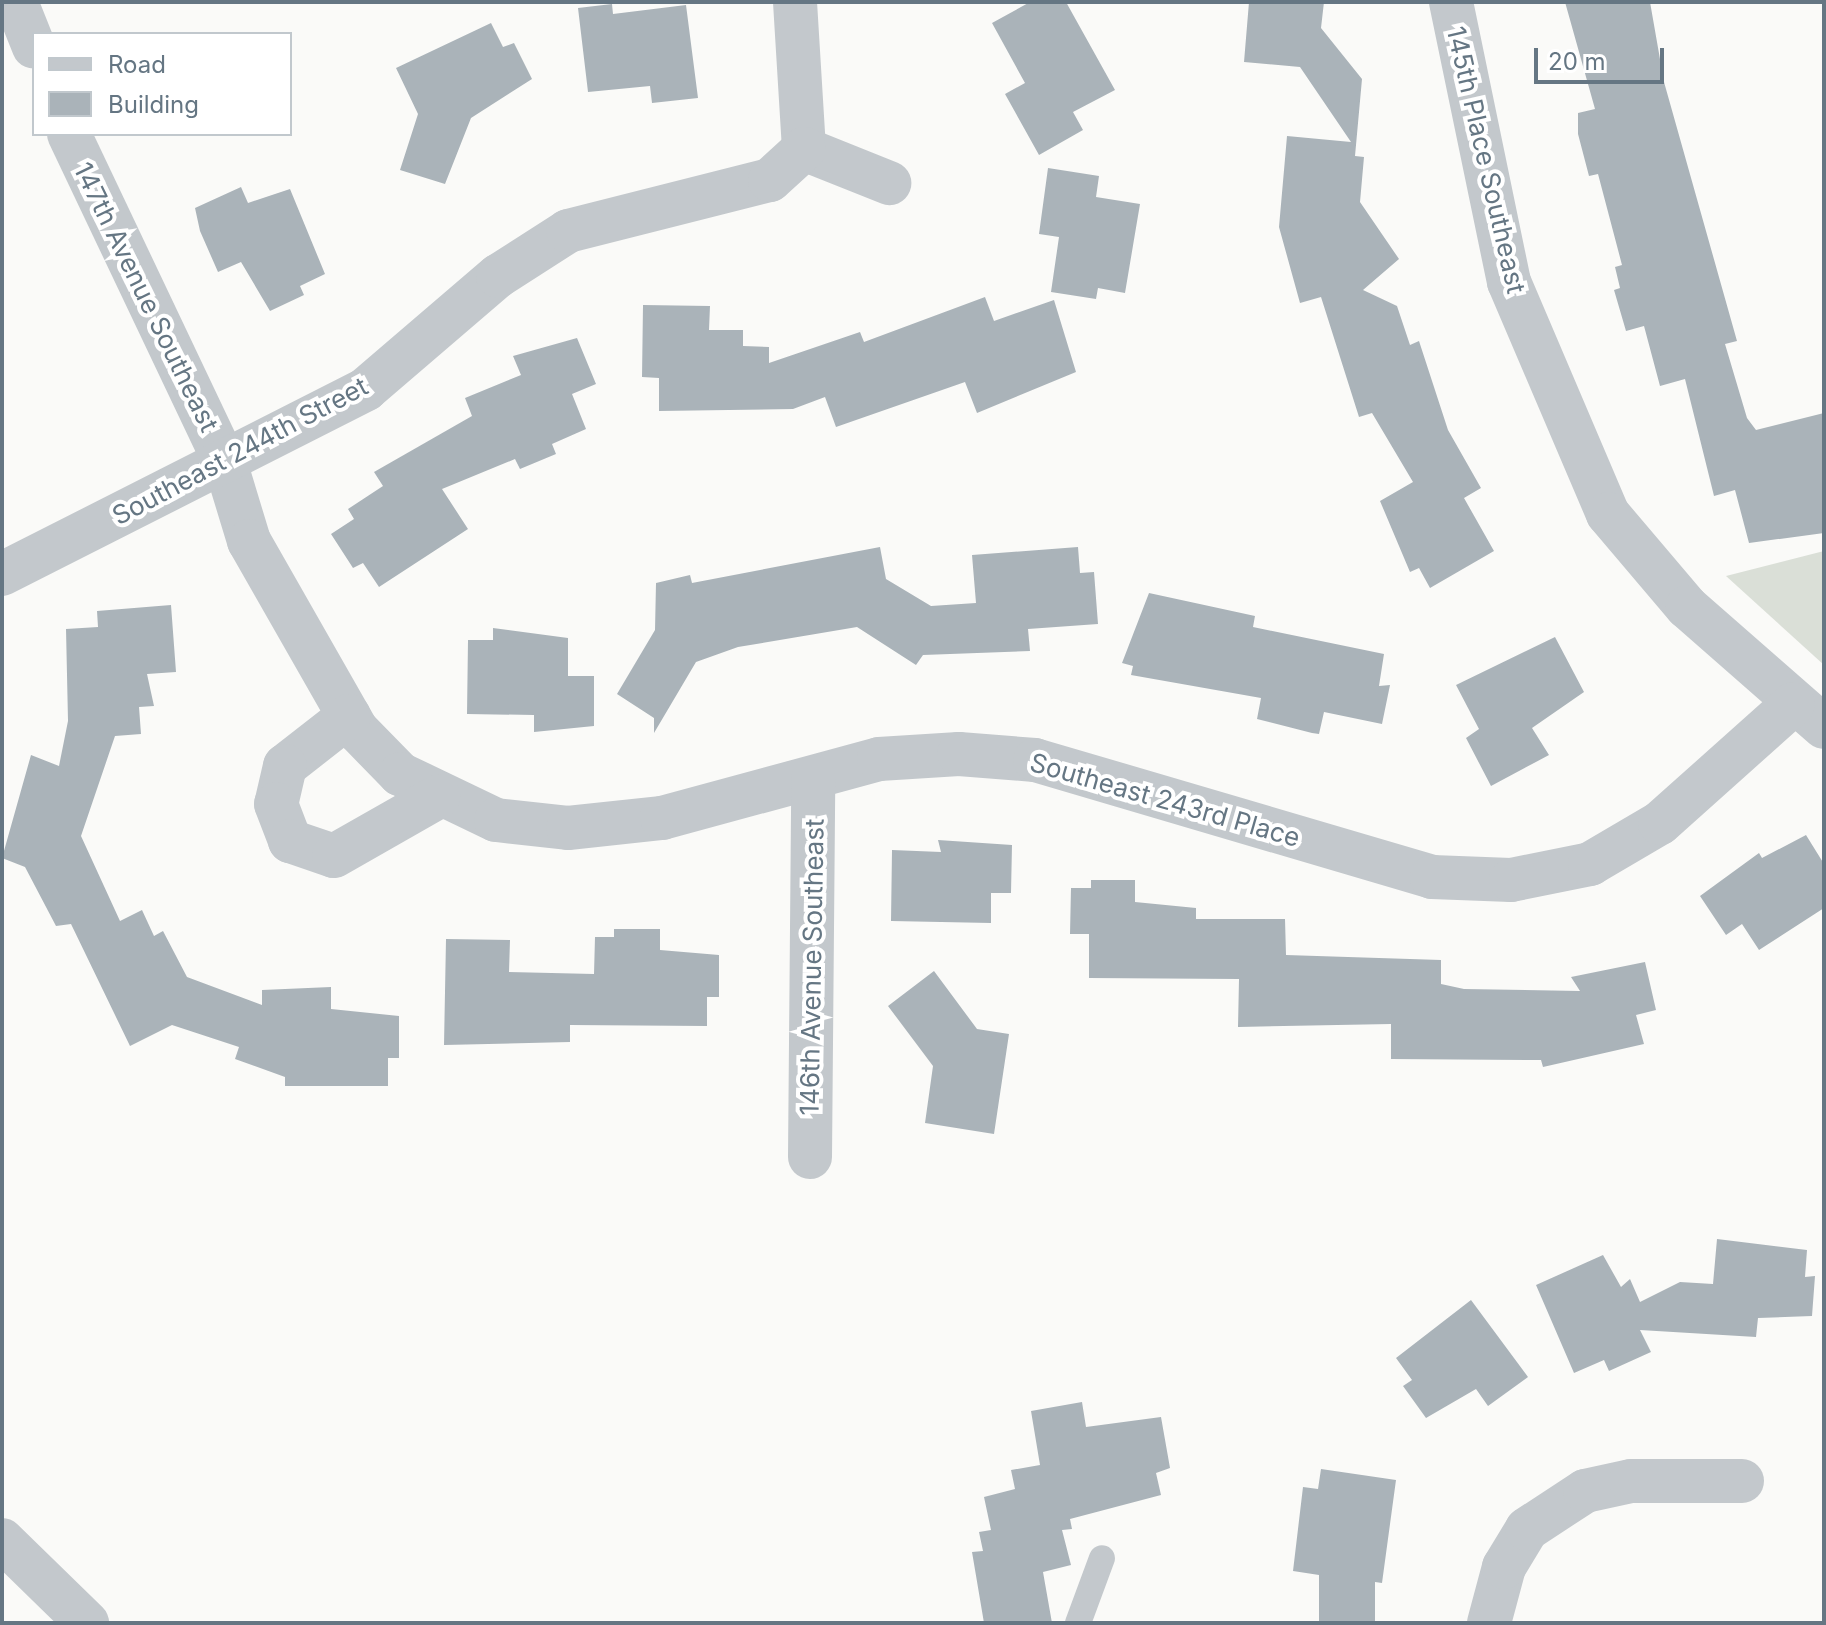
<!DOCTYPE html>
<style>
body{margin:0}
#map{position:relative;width:1826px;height:1625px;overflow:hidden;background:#fafaf8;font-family:Inter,sans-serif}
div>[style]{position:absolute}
.green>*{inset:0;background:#dadfd7}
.building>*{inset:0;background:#aab3b9}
.lane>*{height:26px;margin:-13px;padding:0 13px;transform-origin:13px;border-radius:13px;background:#c3c8cc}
.street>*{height:44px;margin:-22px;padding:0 22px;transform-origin:22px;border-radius:22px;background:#c3c8cc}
span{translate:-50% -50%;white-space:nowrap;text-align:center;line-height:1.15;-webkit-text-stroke:8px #fff;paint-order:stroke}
.street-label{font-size:26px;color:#657683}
.frame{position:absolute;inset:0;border:4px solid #657683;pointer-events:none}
.legend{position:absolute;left:32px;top:32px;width:260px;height:104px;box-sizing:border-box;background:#fff;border:2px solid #c1c8cd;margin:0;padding:10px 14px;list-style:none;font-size:24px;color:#657683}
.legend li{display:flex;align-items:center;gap:16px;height:40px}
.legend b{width:40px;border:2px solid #c1c8cd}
.scale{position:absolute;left:1534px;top:48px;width:130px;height:36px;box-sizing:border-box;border:4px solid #657683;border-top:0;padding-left:10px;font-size:24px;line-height:28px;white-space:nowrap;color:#657683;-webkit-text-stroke:6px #fff;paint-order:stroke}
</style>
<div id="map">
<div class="green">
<div style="clip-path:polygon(1824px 551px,1824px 665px,1726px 576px)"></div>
</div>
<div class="building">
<div style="clip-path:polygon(1030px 2px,1066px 2px,1115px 90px,1073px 112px,1083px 130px,1039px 155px,1005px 94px,1025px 83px,992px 23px)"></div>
<div style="clip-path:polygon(1249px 2px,1324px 2px,1321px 28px,1362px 79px,1355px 156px,1364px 157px,1360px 202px,1399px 259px,1363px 290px,1397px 306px,1410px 345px,1419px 341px,1448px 430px,1481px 488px,1464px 498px,1494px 551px,1430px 588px,1419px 568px,1410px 572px,1380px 501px,1413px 482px,1372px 413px,1359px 417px,1321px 297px,1300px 303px,1279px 227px,1287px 136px,1351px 142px,1300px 67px,1244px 62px)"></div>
<div style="clip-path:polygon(1565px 2px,1650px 2px,1664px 82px,1737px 341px,1725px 344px,1747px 418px,1756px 430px,1824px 413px,1824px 533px,1749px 543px,1735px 490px,1714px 496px,1685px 379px,1660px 386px,1644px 326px,1626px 331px,1614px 290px,1620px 288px,1615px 267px,1622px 265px,1598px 174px,1589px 176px,1578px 134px,1578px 113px,1595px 109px)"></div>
<div style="clip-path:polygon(612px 4px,613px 14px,686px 5px,698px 98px,652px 103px,650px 86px,588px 92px,578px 8px)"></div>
<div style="clip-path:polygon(491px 23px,503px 47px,514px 43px,532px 79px,471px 118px,445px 184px,400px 170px,418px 114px,396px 68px)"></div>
<div style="clip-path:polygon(1048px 168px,1099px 176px,1096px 197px,1140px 204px,1125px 293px,1098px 288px,1096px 299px,1051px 292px,1059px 237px,1039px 234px)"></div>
<div style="clip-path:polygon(241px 187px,248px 203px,290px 189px,325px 274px,300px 286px,304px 295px,270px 311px,241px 262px,218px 272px,200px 231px,195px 208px)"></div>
<div style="clip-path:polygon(985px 297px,994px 321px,1054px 300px,1076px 372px,977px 413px,965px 382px,836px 427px,825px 397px,793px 409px,659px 411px,659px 378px,642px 377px,643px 305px,710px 306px,709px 330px,743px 330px,743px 346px,769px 347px,769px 363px,860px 332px,864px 342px)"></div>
<div style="clip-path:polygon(577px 338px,596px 384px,572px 394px,586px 429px,552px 444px,556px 454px,520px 469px,515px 459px,442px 489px,468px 529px,379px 587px,363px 563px,353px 568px,331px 534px,354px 519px,348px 509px,383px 486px,374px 472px,472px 416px,465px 398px,521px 375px,513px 356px)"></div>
<div style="clip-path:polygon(880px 547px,886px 579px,931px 606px,976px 603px,972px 555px,1078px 547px,1080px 573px,1094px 572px,1098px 624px,1028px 629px,1030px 651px,923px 655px,916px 665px,857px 627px,738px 647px,696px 662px,654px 733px,654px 718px,617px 694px,655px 630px,656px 583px,690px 575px,692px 583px)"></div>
<div style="clip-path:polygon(1149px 593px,1255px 616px,1253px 627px,1384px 654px,1379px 686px,1390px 685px,1382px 724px,1324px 712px,1319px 734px,1312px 733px,1257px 719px,1261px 698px,1131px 675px,1133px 666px,1122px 663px)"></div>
<div style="clip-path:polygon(171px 605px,176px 672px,147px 674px,154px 706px,139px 707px,141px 734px,115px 736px,81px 836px,120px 921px,142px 910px,154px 936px,163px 931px,187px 977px,262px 1005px,262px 990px,331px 987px,331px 1009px,399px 1016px,399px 1058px,388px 1058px,388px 1086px,285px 1086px,285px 1077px,235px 1059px,239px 1047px,172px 1025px,130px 1046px,71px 924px,56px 926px,25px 867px,2px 858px,31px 755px,59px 766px,68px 721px,66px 629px,98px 627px,97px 611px)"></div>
<div style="clip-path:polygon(493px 628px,568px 638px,568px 676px,594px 676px,594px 726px,534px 732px,534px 715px,467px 714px,468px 640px,493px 640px)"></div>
<div style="clip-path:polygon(1555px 637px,1584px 692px,1532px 728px,1549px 755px,1491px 786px,1466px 738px,1479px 729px,1456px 685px)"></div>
<div style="clip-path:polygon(1806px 835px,1824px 864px,1824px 908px,1759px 950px,1742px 924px,1726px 935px,1700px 896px,1759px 853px,1762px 858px)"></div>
<div style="clip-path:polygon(938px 840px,1012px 845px,1011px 893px,991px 893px,991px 923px,891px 921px,892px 850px,941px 852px)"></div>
<div style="clip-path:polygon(1091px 880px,1135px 880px,1135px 902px,1196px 908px,1196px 919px,1285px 919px,1286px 955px,1441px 960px,1441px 984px,1464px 989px,1580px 991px,1571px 977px,1645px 962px,1656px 1010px,1636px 1015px,1644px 1044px,1543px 1067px,1541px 1060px,1391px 1059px,1391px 1024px,1238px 1027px,1239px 979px,1089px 978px,1089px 934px,1070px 934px,1071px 888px,1091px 888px)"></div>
<div style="clip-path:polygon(614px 929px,660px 929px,660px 950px,719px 955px,719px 997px,707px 997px,707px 1026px,570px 1025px,570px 1042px,444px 1045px,446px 939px,510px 940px,509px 972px,594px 974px,595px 937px,614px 937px)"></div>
<div style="clip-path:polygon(934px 971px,977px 1029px,1009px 1034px,994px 1134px,925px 1123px,933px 1066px,888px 1006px)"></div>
<div style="clip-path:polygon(1717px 1239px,1807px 1250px,1805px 1277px,1815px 1276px,1812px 1316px,1758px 1318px,1756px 1337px,1640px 1330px,1651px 1352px,1609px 1371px,1604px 1360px,1574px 1373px,1536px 1285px,1603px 1255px,1621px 1287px,1630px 1279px,1640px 1302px,1680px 1282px,1713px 1284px)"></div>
<div style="clip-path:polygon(1471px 1300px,1528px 1377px,1488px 1406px,1476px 1389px,1426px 1418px,1403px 1386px,1412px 1380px,1396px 1358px)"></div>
<div style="clip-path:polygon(1082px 1402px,1086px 1427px,1161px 1417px,1170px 1468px,1156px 1473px,1161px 1495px,1070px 1519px,1072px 1529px,1062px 1530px,1071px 1565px,1043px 1572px,1052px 1623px,984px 1623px,972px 1552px,983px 1551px,979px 1532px,991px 1530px,984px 1497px,1015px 1489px,1011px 1470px,1040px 1465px,1031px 1411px)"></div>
<div style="clip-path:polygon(1321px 1469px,1396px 1480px,1382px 1583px,1375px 1582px,1375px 1623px,1319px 1623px,1319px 1575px,1293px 1571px,1303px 1487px,1318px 1489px)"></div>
</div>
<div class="lane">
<div style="left:1078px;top:1623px;width:69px;rotate:-69.7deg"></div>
</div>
<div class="street">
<div style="left:16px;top:2px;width:48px;rotate:68.2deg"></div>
<div style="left:795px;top:2px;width:147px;rotate:86.5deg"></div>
<div style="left:1451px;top:2px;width:286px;rotate:78.3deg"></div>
<div style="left:1509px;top:282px;width:252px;rotate:66.9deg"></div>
<div style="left:1608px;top:514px;width:122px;rotate:49.7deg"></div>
<div style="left:1687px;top:607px;width:182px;rotate:41.2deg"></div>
<div style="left:69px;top:134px;width:363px;rotate:64.6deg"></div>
<div style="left:225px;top:462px;width:83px;rotate:73.1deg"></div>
<div style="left:249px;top:541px;width:218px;rotate:60.3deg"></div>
<div style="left:357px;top:730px;width:62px;rotate:45.7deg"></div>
<div style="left:400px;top:774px;width:106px;rotate:25.6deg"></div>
<div style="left:496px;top:820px;width:72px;rotate:6.3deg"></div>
<div style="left:568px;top:828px;width:95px;rotate:-6.1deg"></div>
<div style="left:662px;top:818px;width:225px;rotate:-15.2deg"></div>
<div style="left:879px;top:759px;width:80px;rotate:-3.6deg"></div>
<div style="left:959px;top:754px;width:76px;rotate:4.5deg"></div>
<div style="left:1035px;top:760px;width:414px;rotate:16.4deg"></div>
<div style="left:1432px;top:877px;width:79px;rotate:2.2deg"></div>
<div style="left:1511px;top:880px;width:81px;rotate:-11.4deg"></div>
<div style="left:1590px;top:864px;width:81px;rotate:-30.4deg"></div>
<div style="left:1660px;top:823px;width:178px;rotate:-41.8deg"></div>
<div style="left:804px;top:149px;width:92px;rotate:21.8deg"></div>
<div style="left:2px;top:574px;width:408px;rotate:-26.9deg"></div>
<div style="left:366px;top:389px;width:174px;rotate:-40.6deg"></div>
<div style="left:498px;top:276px;width:83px;rotate:-32.7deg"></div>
<div style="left:568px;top:231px;width:208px;rotate:-14.2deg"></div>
<div style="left:770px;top:180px;width:46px;rotate:-42.4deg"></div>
<div style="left:349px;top:716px;width:81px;rotate:142deg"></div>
<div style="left:285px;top:766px;width:39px;rotate:103deg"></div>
<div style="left:276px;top:804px;width:40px;rotate:69deg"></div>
<div style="left:290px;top:841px;width:46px;rotate:18.8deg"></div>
<div style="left:334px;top:856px;width:120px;rotate:-29.6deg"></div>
<div style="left:810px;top:1157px;width:379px;rotate:-89.5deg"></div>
<div style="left:2px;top:1540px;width:119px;rotate:44.3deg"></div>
<div style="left:1489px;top:1623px;width:58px;rotate:-75deg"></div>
<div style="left:1504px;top:1567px;width:44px;rotate:-58.8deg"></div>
<div style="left:1527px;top:1529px;width:69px;rotate:-33.2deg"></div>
<div style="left:1585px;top:1491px;width:47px;rotate:-12.3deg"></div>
<div style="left:1631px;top:1481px;width:111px"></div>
</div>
<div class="street-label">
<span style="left:1486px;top:160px;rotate:77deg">145th Place Southeast</span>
<span style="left:146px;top:297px;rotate:64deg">147th Avenue Southeast</span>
<span style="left:240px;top:451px;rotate:-28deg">Southeast 244th Street</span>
<span style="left:1165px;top:800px;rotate:16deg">Southeast 243rd Place</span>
<span style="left:812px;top:967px;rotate:-89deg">146th Avenue Southeast</span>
</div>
<div class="frame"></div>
<ul class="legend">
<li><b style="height:10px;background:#c3c8cc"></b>Road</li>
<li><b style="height:22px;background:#aab3b9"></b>Building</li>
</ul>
<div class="scale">20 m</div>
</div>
